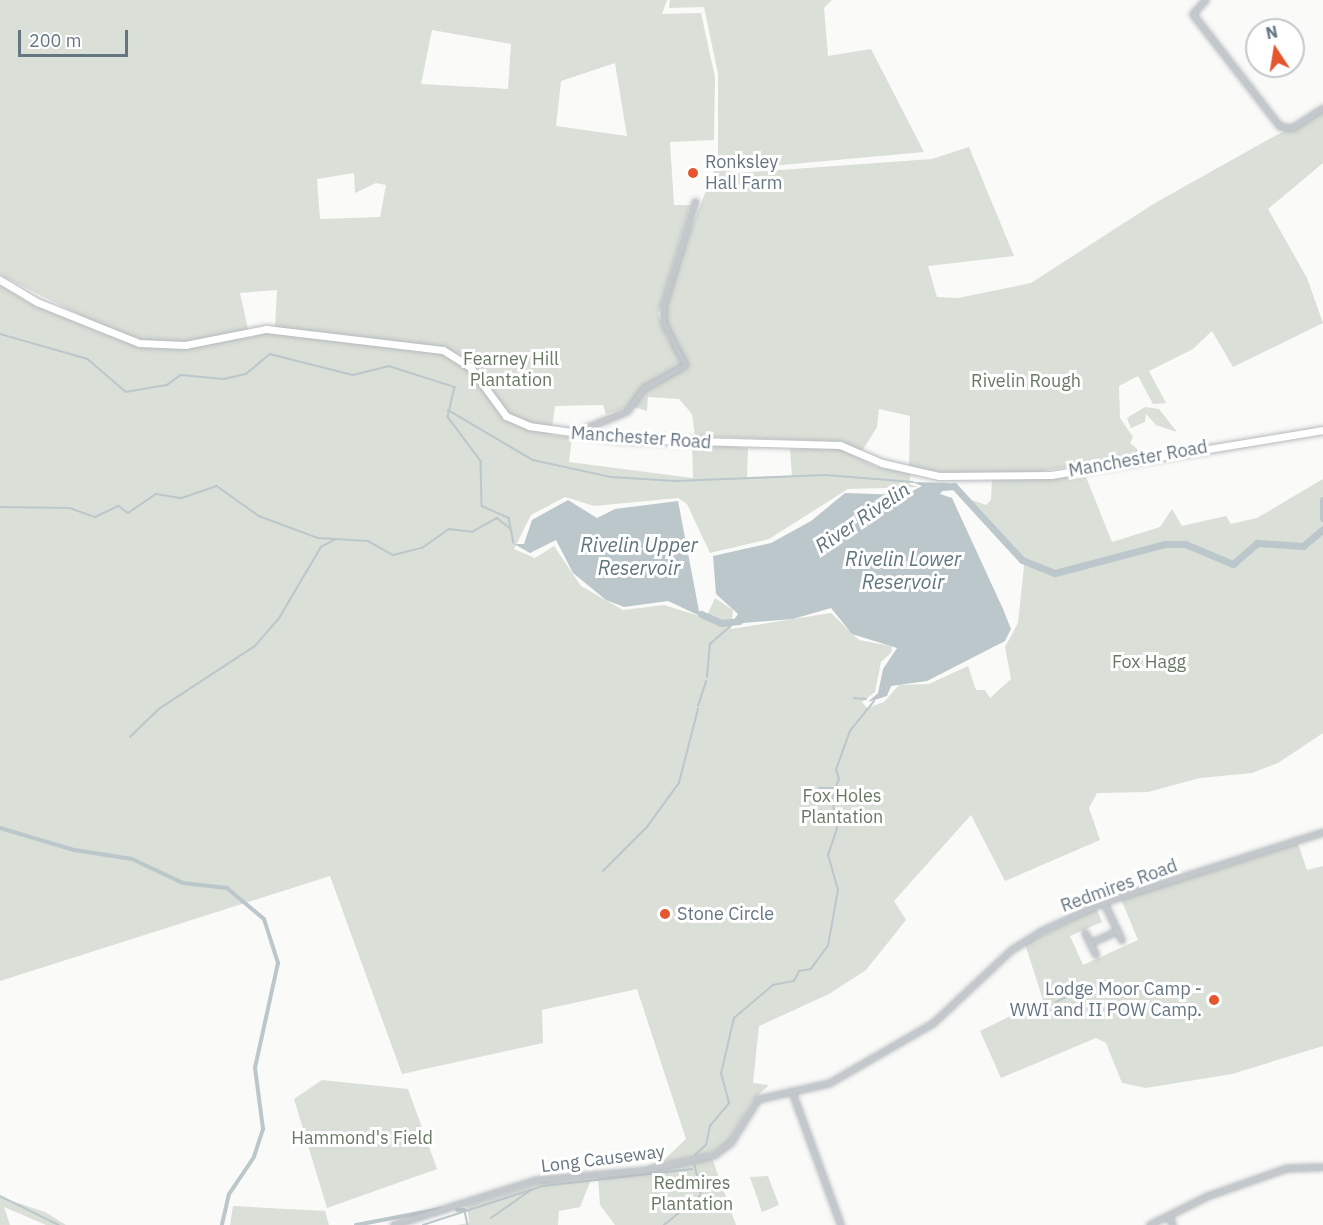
<!DOCTYPE html>
<style>
body{margin:0}
#map{position:relative;width:1323px;height:1225px;overflow:hidden;background:#fafaf8;font-family:"IBM Plex Sans",sans-serif}
div>[style]{position:absolute}
.green>*{inset:0;background:#dadfd7}
.water>*{inset:0;background:#bbc7cb}
.stream>*{height:1.5px;margin:-0.75px;padding:0 0.75px;transform-origin:0.75px;border-radius:0.75px;background:#bbc7cb}
.canal>*{height:4px;margin:-2px;padding:0 2px;transform-origin:2px;border-radius:2px;background:#bbc7cb}
.river>*{height:7px;margin:-3.5px;padding:0 3.5px;transform-origin:3.5px;border-radius:3.5px;background:#bbc7cb}
.roads{filter:drop-shadow(0 0 2px #b5babe) drop-shadow(0 0 2px #b5babe)}
.minor>*{height:4.5px;margin:-2.25px;padding:0 2.25px;transform-origin:2.25px;border-radius:2.25px;background:#c3c8cc}
.primary>*{height:7px;margin:-3.5px;padding:0 3.5px;transform-origin:3.5px;border-radius:3.5px;background:#fff}
.dots>*{width:16px;height:16px;translate:-50% -50%;box-sizing:border-box;border:3px solid #fff;border-radius:50%}
span{translate:-50% -50%;white-space:nowrap;text-align:center;line-height:1.15;-webkit-text-stroke:6px #fff;paint-order:stroke}
.poi-label{font-size:18px;color:#657683}
.left{translate:0 -50%;text-align:left}
.right{translate:-100% -50%;text-align:right}
.park-label{font-size:18px;color:#687a64}
.street-label{font-size:18px;color:#657683}
.water-label{font-size:20px;color:#60757c;font-style:italic}
.north{position:absolute;left:1245px;top:18px;width:60px;height:60px;box-sizing:border-box;background:#fff;border:2px solid #c1c8cd;border-radius:50%;rotate:348deg;font-size:16px;font-weight:700;line-height:24px;text-align:center;color:#657683}
.north::after{content:'';display:block;margin:auto;width:21px;height:27px;background:#e4572e;clip-path:polygon(50% 0,100% 100%,50% 72%,0 100%)}
.scale{position:absolute;left:18px;top:30px;width:110px;height:27px;box-sizing:border-box;border:3px solid #657683;border-top:0;padding-left:8px;font-size:18px;line-height:21px;white-space:nowrap;color:#657683;-webkit-text-stroke:4px #fff;paint-order:stroke}
</style>
<div id="map">
<div class="green">
<div style="clip-path:polygon(evenodd,0 0,667px 0,662px 14px,701px 13px,715px 77px,714px 140px,670px 142px,674px 205px,690px 205px,658px 314px,668px 340px,680px 350px,664px 317px,668px 287px,715px 168px,738px 173px,932px 159px,969px 147px,1014px 256px,928px 266px,937px 297px,958px 298px,1031px 283px,1155px 203px,1323px 109px,1323px 163px,1268px 209px,1307px 278px,1323px 323px,1233px 367px,1212px 331px,1193px 349px,1149px 371px,1166px 403px,1153px 404px,1138px 376px,1119px 386px,1120px 418px,1133px 437px,1130px 443px,1143px 454px,1036px 472px,951px 473px,909px 468px,910px 416px,879px 409px,877px 427px,862px 451px,841px 442px,695px 436px,692px 414px,679px 399px,648px 397px,647px 411px,630px 406px,606px 414px,603px 405px,555px 406px,551px 435px,572px 437px,569px 462px,693px 478px,692px 443px,748px 448px,747px 477px,792px 476px,790px 449px,839px 448px,877px 467px,911px 474px,909px 484px,918px 487px,848px 489px,769px 539px,710px 553px,687px 504px,678px 498px,594px 506px,565px 497px,531px 515px,514px 549px,535px 558px,554px 546px,581px 586px,623px 610px,664px 605px,706px 618px,715px 598px,733px 610px,731px 629px,831px 613px,859px 640px,891px 646px,892px 652px,881px 662px,875px 692px,862px 702px,867px 708px,884px 702px,899px 685px,929px 684px,968px 666px,976px 690px,985px 690px,990px 698px,1011px 679px,1005px 647px,1018px 623px,1024px 566px,1024px 558px,972px 500px,986px 505px,991px 500px,992px 479px,1084px 472px,1112px 542px,1160px 527px,1172px 509px,1182px 526px,1226px 516px,1231px 524px,1257px 518px,1323px 479px,1323px 733px,1278px 763px,1252px 773px,1200px 778px,1148px 792px,1097px 793px,1089px 808px,1100px 840px,1005px 881px,971px 815px,894px 901px,906px 920px,866px 970px,829px 994px,759px 1026px,753px 1083px,769px 1085px,752px 1101px,728px 1142px,708px 1154px,644px 1167px,664px 1160px,686px 1139px,637px 989px,542px 1010px,543px 1043px,402px 1074px,330px 876px,0 981px,0 285px,31px 304px,109px 336px,112px 331px,0 275px,0 0,432px 30px,511px 44px,508px 89px,421px 84px,432px 30px,0 0,615px 63px,627px 136px,556px 126px,561px 81px,615px 63px,0 0,354px 173px,355px 193px,376px 183px,386px 185px,380px 217px,320px 219px,317px 179px,354px 173px,0 0,277px 290px,275px 327px,250px 338px,240px 293px,277px 290px)"></div>
<div style="clip-path:polygon(670px 0,832px 0,824px 8px,828px 56px,871px 49px,924px 152px,748px 168px,718px 165px,718px 74px,704px 7px,669px 8px)"></div>
<div style="clip-path:polygon(1145px 407px,1159px 409px,1177px 432px,1156px 425px,1146px 414px,1145px 422px,1131px 428px,1127px 418px)"></div>
<div style="clip-path:polygon(1297px 841px,1307px 870px,1323px 866px,1323px 1046px,1232px 1074px,1146px 1088px,1122px 1083px,1106px 1043px,1096px 1038px,1001px 1078px,980px 1031px,1043px 1000px,1025px 944px,1096px 908px,1102px 922px,1070px 936px,1083px 965px,1138px 940px,1121px 899px)"></div>
<div style="clip-path:polygon(322px 1080px,408px 1089px,437px 1169px,327px 1208px,294px 1099px)"></div>
<div style="clip-path:polygon(712px 1158px,736px 1225px,615px 1225px,600px 1205px,598px 1177px)"></div>
<div style="clip-path:polygon(768px 1176px,779px 1205px,762px 1212px,750px 1177px)"></div>
<div style="clip-path:polygon(591px 1180px,580px 1207px,559px 1211px,558px 1225px,457px 1225px,469px 1223px,467px 1206px,543px 1182px)"></div>
<div style="clip-path:polygon(0 1197px,45px 1212px,66px 1225px,46px 1225px,4px 1207px,10px 1225px,0 1225px)"></div>
<div style="clip-path:polygon(233px 1206px,325px 1211px,329px 1225px,230px 1225px)"></div>
</div>
<div class="water">
<div style="clip-path:polygon(912px 482px,949px 483px,940px 494px,952px 498px,1003px 609px,1011px 629px,1005px 641px,927px 681px,891px 686px,887px 696px,868px 702px,878px 693px,883px 669px,897px 648px,852px 634px,831px 608px,793px 619px,731px 624px,738px 614px,716px 594px,713px 556px,771px 543px,811px 521px,845px 493px,905px 495px,922px 486px)"></div>
<div style="clip-path:polygon(568px 500px,597px 518px,615px 509px,678px 501px,700px 616px,668px 601px,624px 607px,606px 600px,573px 573px,556px 540px,530px 553px,514px 544px,524px 544px,532px 520px)"></div>
</div>
<div class="stream">
<div style="left:0;top:334px;width:91px;rotate:15.9deg"></div>
<div style="left:88px;top:359px;width:50px;rotate:41deg"></div>
<div style="left:126px;top:392px;width:42px;rotate:-9.7deg"></div>
<div style="left:167px;top:385px;width:17px;rotate:-36deg"></div>
<div style="left:181px;top:375px;width:43px;rotate:5.3deg"></div>
<div style="left:224px;top:379px;width:23px;rotate:-13deg"></div>
<div style="left:246px;top:374px;width:31px;rotate:-40deg"></div>
<div style="left:270px;top:354px;width:86px;rotate:14.2deg"></div>
<div style="left:353px;top:375px;width:37px;rotate:-14deg"></div>
<div style="left:389px;top:366px;width:69px;rotate:17.7deg"></div>
<div style="left:455px;top:387px;width:31px;rotate:103deg"></div>
<div style="left:448px;top:417px;width:55px;rotate:53.1deg"></div>
<div style="left:481px;top:461px;width:45px;rotate:88.7deg"></div>
<div style="left:482px;top:506px;width:30px;rotate:24deg"></div>
<div style="left:509px;top:518px;width:25px;rotate:79deg"></div>
<div style="left:448px;top:410px;width:99px;rotate:30.5deg"></div>
<div style="left:533px;top:460px;width:80px;rotate:12.3deg"></div>
<div style="left:611px;top:477px;width:64px;rotate:3.6deg"></div>
<div style="left:675px;top:481px;width:151px;rotate:-2.3deg"></div>
<div style="left:826px;top:475px;width:87px;rotate:4.6deg"></div>
<div style="left:0;top:507px;width:70px;rotate:0.8deg"></div>
<div style="left:70px;top:508px;width:27px;rotate:20deg"></div>
<div style="left:95px;top:517px;width:26px;rotate:-25deg"></div>
<div style="left:119px;top:506px;width:11px;rotate:38deg"></div>
<div style="left:128px;top:513px;width:34px;rotate:-34deg"></div>
<div style="left:156px;top:494px;width:26px;rotate:9deg"></div>
<div style="left:182px;top:498px;width:37px;rotate:-19deg"></div>
<div style="left:217px;top:486px;width:52px;rotate:35.5deg"></div>
<div style="left:259px;top:516px;width:63px;rotate:20.4deg"></div>
<div style="left:318px;top:538px;width:50px;rotate:3.4deg"></div>
<div style="left:368px;top:541px;width:29px;rotate:29deg"></div>
<div style="left:393px;top:555px;width:30px;rotate:-14deg"></div>
<div style="left:422px;top:548px;width:33px;rotate:-35deg"></div>
<div style="left:449px;top:529px;width:23px;rotate:7deg"></div>
<div style="left:472px;top:532px;width:29px;rotate:-29deg"></div>
<div style="left:497px;top:518px;width:16px;rotate:38deg"></div>
<div style="left:707px;top:677px;width:33px;rotate:-85deg"></div>
<div style="left:710px;top:644px;width:29px;rotate:-41deg"></div>
<div style="left:854px;top:698px;width:12px;rotate:5deg"></div>
<div style="left:698px;top:706px;width:26px;rotate:-72deg"></div>
<div style="left:130px;top:737px;width:40px;rotate:-44deg"></div>
<div style="left:159px;top:709px;width:115px;rotate:-33.3deg"></div>
<div style="left:255px;top:646px;width:35px;rotate:-49deg"></div>
<div style="left:278px;top:620px;width:85px;rotate:-59.5deg"></div>
<div style="left:321px;top:547px;width:15px;rotate:-28deg"></div>
<div style="left:819px;top:788px;width:14px"></div>
<div style="left:818px;top:798px;width:14px"></div>
<div style="left:603px;top:871px;width:62px;rotate:-45deg"></div>
<div style="left:647px;top:827px;width:54px;rotate:-54deg"></div>
<div style="left:679px;top:783px;width:76px;rotate:-75.6deg"></div>
<div style="left:1056px;top:1002px;width:28px;rotate:-26deg"></div>
<div style="left:695px;top:1155px;width:15px;rotate:-42deg"></div>
<div style="left:706px;top:1145px;width:19px;rotate:-78deg"></div>
<div style="left:710px;top:1126px;width:30px;rotate:-50deg"></div>
<div style="left:729px;top:1103px;width:30px;rotate:-105deg"></div>
<div style="left:721px;top:1074px;width:57px;rotate:-76.9deg"></div>
<div style="left:734px;top:1018px;width:51px;rotate:-40.2deg"></div>
<div style="left:773px;top:985px;width:21px;rotate:-11deg"></div>
<div style="left:794px;top:981px;width:11px;rotate:-63deg"></div>
<div style="left:799px;top:971px;width:12px;rotate:-9deg"></div>
<div style="left:811px;top:969px;width:29px;rotate:-54deg"></div>
<div style="left:828px;top:946px;width:57px;rotate:-79.9deg"></div>
<div style="left:838px;top:890px;width:36px;rotate:-106deg"></div>
<div style="left:828px;top:855px;width:28px;rotate:-71deg"></div>
<div style="left:837px;top:829px;width:31px;rotate:-99deg"></div>
<div style="left:832px;top:798px;width:20px;rotate:-70deg"></div>
<div style="left:839px;top:779px;width:9px;rotate:-108deg"></div>
<div style="left:836px;top:770px;width:41px;rotate:-70.3deg"></div>
<div style="left:850px;top:731px;width:38px;rotate:-51deg"></div>
<div style="left:0;top:1196px;width:66px;rotate:26.2deg"></div>
<div style="left:465px;top:1211px;width:14px;rotate:78deg"></div>
<div style="left:491px;top:1218px;width:49px;rotate:-35deg"></div>
<div style="left:423px;top:1225px;width:126px;rotate:-18deg"></div>
<div style="left:543px;top:1186px;width:150px;rotate:-6.5deg"></div>
<div style="left:664px;top:1225px;width:48px;rotate:-39deg"></div>
<div style="left:701px;top:1195px;width:30px;rotate:-102deg"></div>
</div>
<div class="canal">
<div style="left:0;top:828px;width:77px;rotate:16.6deg"></div>
<div style="left:74px;top:850px;width:59px;rotate:8.8deg"></div>
<div style="left:132px;top:859px;width:56px;rotate:25.2deg"></div>
<div style="left:183px;top:883px;width:44px;rotate:6.5deg"></div>
<div style="left:227px;top:888px;width:48px;rotate:40deg"></div>
<div style="left:264px;top:919px;width:46px;rotate:72.3deg"></div>
<div style="left:278px;top:963px;width:107px;rotate:102.4deg"></div>
<div style="left:255px;top:1068px;width:62px;rotate:82.5deg"></div>
<div style="left:263px;top:1129px;width:29px;rotate:108deg"></div>
<div style="left:254px;top:1157px;width:45px;rotate:124deg"></div>
<div style="left:229px;top:1194px;width:32px;rotate:103deg"></div>
<div style="left:457px;top:1210px;width:8px"></div>
<div style="left:356px;top:1225px;width:86px;rotate:-10.7deg"></div>
</div>
<div class="river">
<div style="left:943px;top:487px;width:11px;rotate:-5deg"></div>
<div style="left:954px;top:486px;width:100px;rotate:47.4deg"></div>
<div style="left:1022px;top:560px;width:35px;rotate:22deg"></div>
<div style="left:1055px;top:573px;width:114px;rotate:-14.8deg"></div>
<div style="left:1165px;top:544px;width:20px"></div>
<div style="left:1185px;top:544px;width:52px;rotate:22.6deg"></div>
<div style="left:1233px;top:564px;width:32px;rotate:-41deg"></div>
<div style="left:1257px;top:543px;width:46px;rotate:3.7deg"></div>
<div style="left:1303px;top:546px;width:26px;rotate:-40deg"></div>
<div style="left:1323px;top:500px;width:18px;rotate:90deg"></div>
<div style="left:701px;top:614px;width:22px;rotate:24deg"></div>
<div style="left:721px;top:623px;width:18px;rotate:-6deg"></div>
</div>
<div class="roads">
<div class="minor">
<div style="left:1206px;top:0;width:19px;rotate:133deg"></div>
<div style="left:1193px;top:14px;width:142px;rotate:52.2deg"></div>
<div style="left:1280px;top:126px;width:12px;rotate:9deg"></div>
<div style="left:1292px;top:128px;width:37px;rotate:-33deg"></div>
<div style="left:576px;top:432px;width:55px;rotate:-22.4deg"></div>
<div style="left:627px;top:411px;width:29px;rotate:-54deg"></div>
<div style="left:644px;top:388px;width:47px;rotate:-29.3deg"></div>
<div style="left:685px;top:365px;width:46px;rotate:-117.1deg"></div>
<div style="left:664px;top:324px;width:17px;rotate:-93deg"></div>
<div style="left:663px;top:307px;width:110px;rotate:-73.1deg"></div>
<div style="left:1104px;top:902px;width:42px;rotate:64.7deg"></div>
<div style="left:1085px;top:932px;width:25px;rotate:64deg"></div>
<div style="left:1090px;top:943px;width:30px;rotate:-24deg"></div>
<div style="left:792px;top:1091px;width:143px;rotate:69.9deg"></div>
<div style="left:1169px;top:1216px;width:10px;rotate:66deg"></div>
<div style="left:393px;top:1225px;width:150px;rotate:-17.5deg"></div>
<div style="left:536px;top:1180px;width:110px;rotate:-5.2deg"></div>
<div style="left:646px;top:1170px;width:70px;rotate:-12.4deg"></div>
<div style="left:714px;top:1155px;width:21px;rotate:-37deg"></div>
<div style="left:731px;top:1142px;width:51px;rotate:-57.9deg"></div>
<div style="left:758px;top:1099px;width:73px;rotate:-12.7deg"></div>
<div style="left:829px;top:1083px;width:120px;rotate:-30deg"></div>
<div style="left:933px;top:1023px;width:107px;rotate:-43.1deg"></div>
<div style="left:1011px;top:950px;width:36px;rotate:-32deg"></div>
<div style="left:1041px;top:931px;width:69px;rotate:-24.7deg"></div>
<div style="left:1104px;top:902px;width:230px;rotate:-17.7deg"></div>
<div style="left:1149px;top:1225px;width:65px;rotate:-26.6deg"></div>
<div style="left:1207px;top:1196px;width:85px;rotate:-19.3deg"></div>
<div style="left:1287px;top:1168px;width:36px;rotate:-2deg"></div>
</div>
<div class="primary">
<div style="left:0;top:280px;width:43px;rotate:30.7deg"></div>
<div style="left:37px;top:302px;width:110px;rotate:21.9deg"></div>
<div style="left:139px;top:343px;width:46px;rotate:2.5deg"></div>
<div style="left:185px;top:345px;width:83px;rotate:-11.2deg"></div>
<div style="left:266px;top:329px;width:178px;rotate:6.8deg"></div>
<div style="left:443px;top:350px;width:32px;rotate:32deg"></div>
<div style="left:470px;top:367px;width:61px;rotate:53.7deg"></div>
<div style="left:506px;top:416px;width:25px;rotate:23deg"></div>
<div style="left:529px;top:426px;width:93px;rotate:8deg"></div>
<div style="left:621px;top:439px;width:219px;rotate:1.6deg"></div>
<div style="left:840px;top:445px;width:46px;rotate:23.2deg"></div>
<div style="left:882px;top:463px;width:58px;rotate:12.8deg"></div>
<div style="left:939px;top:476px;width:112px;rotate:-0.5deg"></div>
<div style="left:1051px;top:475px;width:276px;rotate:-9.4deg"></div>
</div>
</div>
<div class="dots">
<div style="left:693px;top:173px;background:#e4572e"></div>
<div style="left:665px;top:914px;background:#e4572e"></div>
<div style="left:1214px;top:1000px;background:#e4572e"></div>
</div>
<div class="poi-label">
<span class="left" style="left:705px;top:173px">Ronksley<br>Hall Farm</span>
<span class="left" style="left:677px;top:914px">Stone Circle</span>
<span class="right" style="left:1202px;top:1000px">Lodge Moor Camp -<br>WWI and II POW Camp.</span>
</div>
<div class="park-label">
<span style="left:511px;top:370px">Fearney Hill<br>Plantation</span>
<span style="left:1026px;top:381px">Rivelin Rough</span>
<span style="left:1149px;top:662px">Fox Hagg</span>
<span style="left:842px;top:807px">Fox Holes<br>Plantation</span>
<span style="left:362px;top:1138px">Hammond's Field</span>
<span style="left:692px;top:1194px">Redmires<br>Plantation</span>
</div>
<div class="street-label">
<span style="left:641px;top:438px;rotate:4deg">Manchester Road</span>
<span style="left:1138px;top:459px;rotate:-10deg">Manchester Road</span>
<span style="left:1119px;top:886px;rotate:-20deg">Redmires Road</span>
<span style="left:603px;top:1159px;rotate:-7deg">Long Causeway</span>
</div>
<div class="water-label">
<span style="left:862px;top:517px;rotate:-34deg">River Rivelin</span>
<span style="left:639px;top:556px">Rivelin Upper<br>Reservoir</span>
<span style="left:903px;top:570px">Rivelin Lower<br>Reservoir</span>
</div>
<div class="north">N</div>
<div class="scale">200 m</div>
</div>
